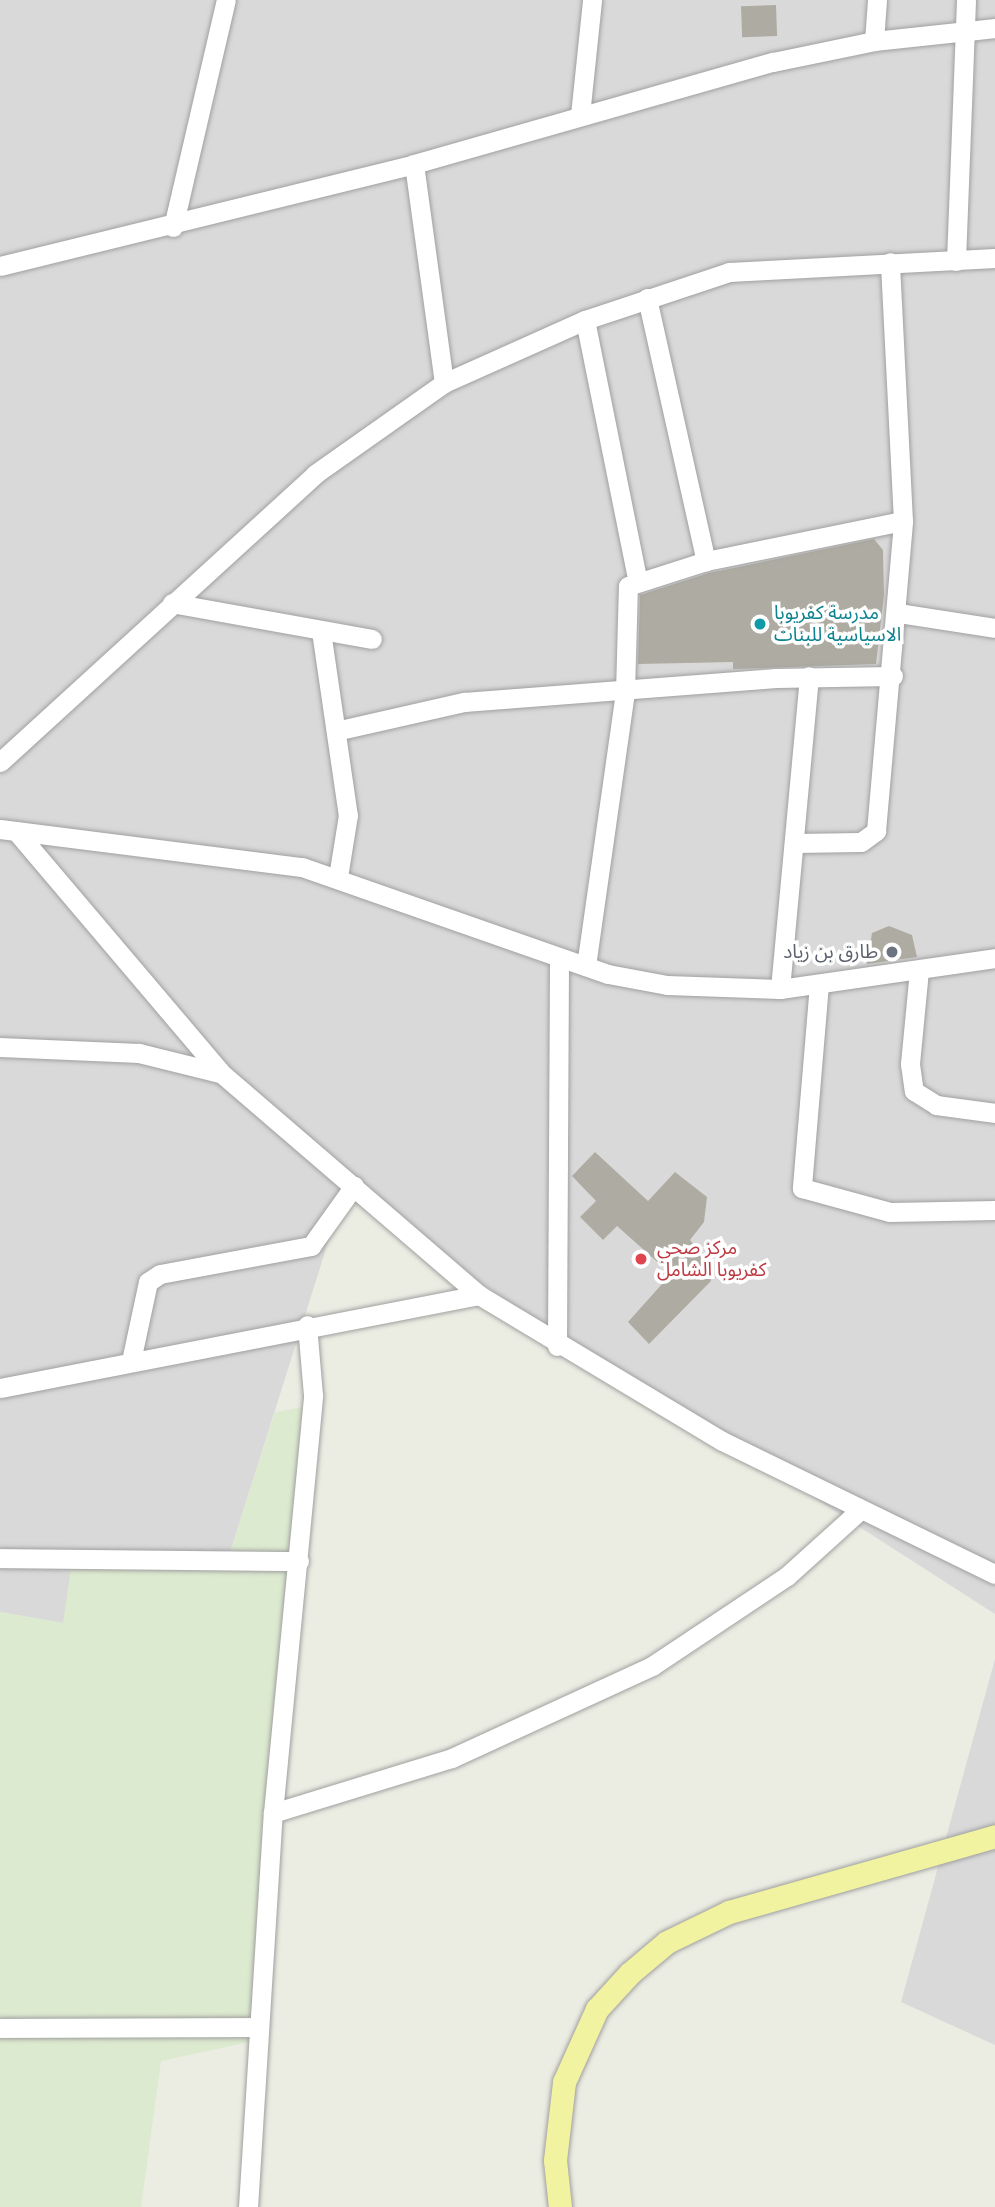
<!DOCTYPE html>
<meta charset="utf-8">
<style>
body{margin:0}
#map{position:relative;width:995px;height:2207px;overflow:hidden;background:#ebece2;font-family:Raleway,"Noto Sans Arabic",sans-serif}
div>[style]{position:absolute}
.residential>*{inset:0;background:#dad9d9}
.farmland>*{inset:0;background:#dceacf}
.building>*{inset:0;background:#aeaca2;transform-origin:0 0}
.roads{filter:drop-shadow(0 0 2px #a0a0a0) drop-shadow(0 0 2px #a0a0a0)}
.minor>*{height:19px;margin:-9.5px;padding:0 9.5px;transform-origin:9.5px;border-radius:9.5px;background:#fff}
.major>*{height:23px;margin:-11.5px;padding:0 11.5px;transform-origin:11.5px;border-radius:11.5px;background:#f2f3a1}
.dots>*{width:19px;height:19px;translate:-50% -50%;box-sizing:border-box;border:4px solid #fff;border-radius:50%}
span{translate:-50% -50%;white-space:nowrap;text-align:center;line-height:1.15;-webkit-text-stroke:7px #fff;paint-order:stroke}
.culture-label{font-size:19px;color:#0d838f}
.left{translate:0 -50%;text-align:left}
.worship-label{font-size:19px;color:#5b616d}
.right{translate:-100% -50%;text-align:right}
.health-label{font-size:19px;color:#be3a42}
</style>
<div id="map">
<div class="residential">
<div style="clip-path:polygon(0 0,995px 0,995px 1614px,343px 1195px,228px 1559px,63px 1623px,0 1612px)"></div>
<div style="clip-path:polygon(995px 1659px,995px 2045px,901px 2002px)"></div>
</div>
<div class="farmland">
<div style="clip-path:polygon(321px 1404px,263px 2039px,161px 2061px,141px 2207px,0 2207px,0 1612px,63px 1623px,72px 1561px,228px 1559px,275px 1412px)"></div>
</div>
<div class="building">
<div style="left:776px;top:5px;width:31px;height:35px;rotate:88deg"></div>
<div style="clip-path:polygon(874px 539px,883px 550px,884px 595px,876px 664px,733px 669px,733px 662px,638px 664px,640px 595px,709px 573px)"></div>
<div style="clip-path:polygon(889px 926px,912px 935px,917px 957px,867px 964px,872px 933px)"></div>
<div style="clip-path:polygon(595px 1152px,648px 1201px,675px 1172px,707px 1197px,704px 1222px,690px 1240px,709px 1264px,711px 1281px,649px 1344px,628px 1322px,671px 1274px,617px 1226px,603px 1240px,580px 1217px,596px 1201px,572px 1176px)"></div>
</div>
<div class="roads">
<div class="minor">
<div style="left:874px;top:41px;width:41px;rotate:-85.8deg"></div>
<div style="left:580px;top:115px;width:116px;rotate:-84deg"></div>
<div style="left:414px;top:164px;width:221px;rotate:82.2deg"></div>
<div style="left:173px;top:227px;width:233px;rotate:-76.9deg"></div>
<div style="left:956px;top:261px;width:261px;rotate:-87.8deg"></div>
<div style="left:0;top:266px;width:426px;rotate:-13.8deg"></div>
<div style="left:414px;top:164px;width:373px;rotate:-15.9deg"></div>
<div style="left:773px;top:62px;width:103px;rotate:-11.7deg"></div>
<div style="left:874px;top:41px;width:122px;rotate:-6.1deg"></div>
<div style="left:647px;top:298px;width:270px;rotate:77.4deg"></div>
<div style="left:585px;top:320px;width:264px;rotate:78.6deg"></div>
<div style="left:172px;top:603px;width:203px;rotate:10.2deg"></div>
<div style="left:899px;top:613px;width:97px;rotate:8.9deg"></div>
<div style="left:321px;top:631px;width:186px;rotate:81.7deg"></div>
<div style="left:348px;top:815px;width:63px;rotate:99.2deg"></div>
<div style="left:336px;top:731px;width:131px;rotate:-12.8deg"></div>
<div style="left:464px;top:702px;width:313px;rotate:-4.4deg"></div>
<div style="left:776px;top:678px;width:117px;rotate:-1deg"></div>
<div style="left:0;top:762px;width:427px;rotate:-42.4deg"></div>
<div style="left:315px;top:474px;width:158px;rotate:-35.2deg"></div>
<div style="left:444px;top:383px;width:154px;rotate:-24.1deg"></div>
<div style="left:585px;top:320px;width:152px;rotate:-18.4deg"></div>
<div style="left:729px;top:272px;width:266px;rotate:-3deg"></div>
<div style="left:0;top:829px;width:304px;rotate:7.2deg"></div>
<div style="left:302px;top:867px;width:324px;rotate:19.3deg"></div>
<div style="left:608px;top:974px;width:60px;rotate:10.6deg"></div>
<div style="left:667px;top:985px;width:113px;rotate:2deg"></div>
<div style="left:780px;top:989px;width:217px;rotate:-8.2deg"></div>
<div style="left:16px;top:831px;width:317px;rotate:49.7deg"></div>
<div style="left:221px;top:1073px;width:340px;rotate:40.7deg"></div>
<div style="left:479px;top:1295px;width:283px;rotate:31deg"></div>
<div style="left:722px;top:1441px;width:304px;rotate:26deg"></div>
<div style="left:795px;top:843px;width:66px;rotate:-0.9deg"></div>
<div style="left:861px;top:842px;width:19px;rotate:-36deg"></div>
<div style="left:876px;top:831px;width:311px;rotate:-85deg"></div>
<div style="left:903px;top:521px;width:259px;rotate:-92.9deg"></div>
<div style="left:586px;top:966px;width:277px;rotate:-81.9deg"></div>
<div style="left:625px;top:692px;width:106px;rotate:-88.4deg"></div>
<div style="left:628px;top:586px;width:82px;rotate:-17.8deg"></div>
<div style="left:706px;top:561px;width:201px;rotate:-11.5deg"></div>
<div style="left:919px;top:970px;width:94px;rotate:95.5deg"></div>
<div style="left:910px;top:1064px;width:27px;rotate:82deg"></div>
<div style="left:914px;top:1091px;width:26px;rotate:32deg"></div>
<div style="left:936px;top:1105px;width:60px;rotate:7.7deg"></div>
<div style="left:819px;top:984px;width:205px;rotate:94.8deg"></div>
<div style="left:802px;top:1188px;width:91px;rotate:15.3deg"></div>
<div style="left:890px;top:1212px;width:105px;rotate:-1.1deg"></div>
<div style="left:780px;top:989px;width:314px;rotate:-84.7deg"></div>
<div style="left:0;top:1047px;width:139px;rotate:2.5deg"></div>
<div style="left:139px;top:1053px;width:83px;rotate:13.9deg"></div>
<div style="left:557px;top:1346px;width:388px;rotate:-89.7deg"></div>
<div style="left:131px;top:1361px;width:81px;rotate:-77.9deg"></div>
<div style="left:148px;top:1282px;width:14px;rotate:-34deg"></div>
<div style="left:160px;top:1274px;width:154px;rotate:-10.5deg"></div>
<div style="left:311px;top:1246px;width:74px;rotate:-54.4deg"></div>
<div style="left:0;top:1388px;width:488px;rotate:-11deg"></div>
<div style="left:0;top:1558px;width:299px;rotate:0.6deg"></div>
<div style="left:273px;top:1813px;width:187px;rotate:-17.1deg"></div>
<div style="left:452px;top:1758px;width:220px;rotate:-24.7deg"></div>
<div style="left:652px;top:1666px;width:162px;rotate:-33.7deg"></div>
<div style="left:787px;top:1576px;width:98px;rotate:-42.1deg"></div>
<div style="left:0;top:2028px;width:257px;rotate:-0.2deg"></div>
<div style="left:248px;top:2207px;width:395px;rotate:-86.4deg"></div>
<div style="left:273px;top:1813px;width:420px;rotate:-84.5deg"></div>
<div style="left:313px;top:1395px;width:70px;rotate:-94.9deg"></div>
</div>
<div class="major">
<div style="left:560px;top:2207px;width:47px;rotate:-96.1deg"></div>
<div style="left:555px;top:2160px;width:79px;rotate:-83.4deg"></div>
<div style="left:564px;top:2082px;width:80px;rotate:-65.7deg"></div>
<div style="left:597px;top:2009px;width:49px;rotate:-47.5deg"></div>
<div style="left:630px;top:1973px;width:48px;rotate:-40deg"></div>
<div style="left:667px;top:1942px;width:69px;rotate:-25.8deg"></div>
<div style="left:729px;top:1912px;width:277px;rotate:-15.9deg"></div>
</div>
</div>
<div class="dots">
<div style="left:760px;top:624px;background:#0f9aa8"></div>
<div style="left:892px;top:952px;background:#6b7280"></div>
<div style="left:641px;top:1259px;background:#e0444e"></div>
</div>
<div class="culture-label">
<span class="left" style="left:774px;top:624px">مدرسة كفريوبا<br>الاسياسية للبنات</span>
</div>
<div class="worship-label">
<span class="right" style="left:878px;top:952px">طارق بن زياد</span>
</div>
<div class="health-label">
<span class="left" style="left:657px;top:1259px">مركز صحي<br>كفريوبا الشامل</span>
</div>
</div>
